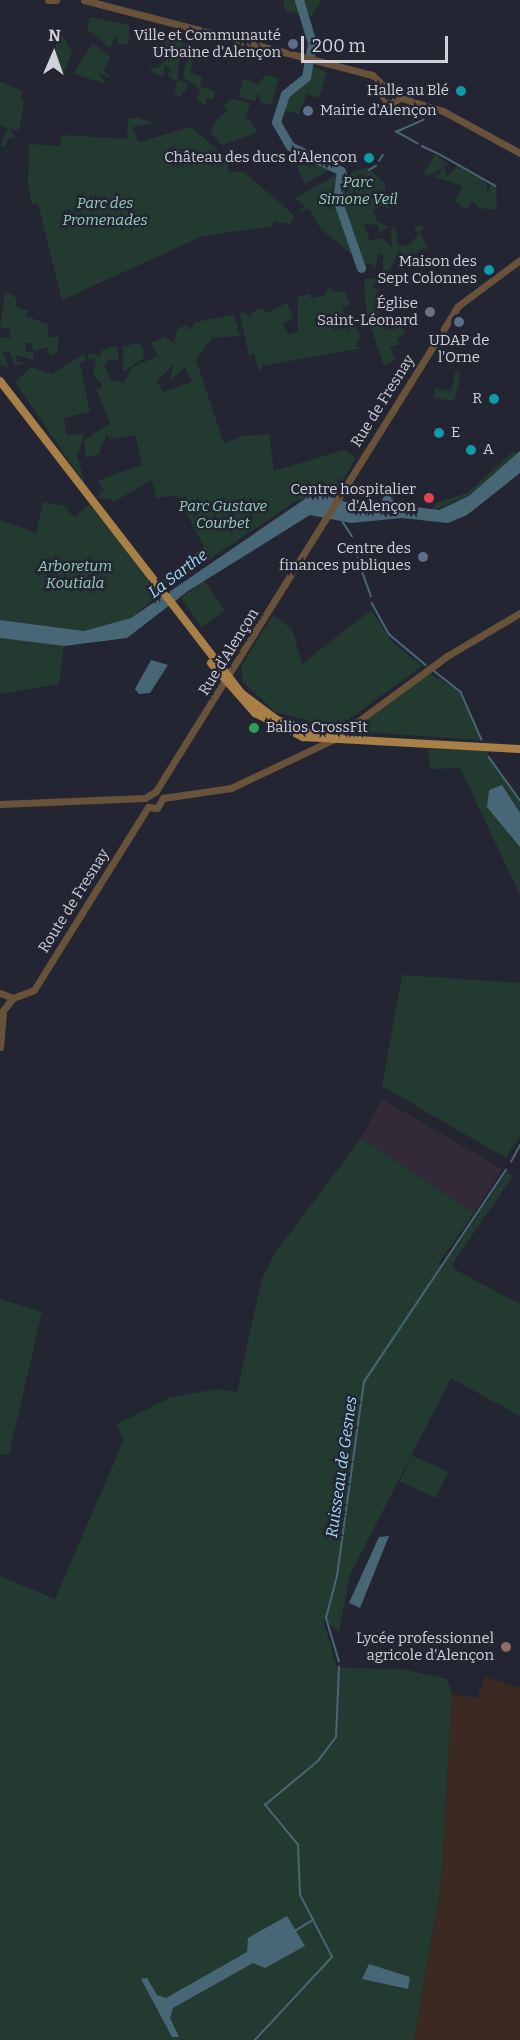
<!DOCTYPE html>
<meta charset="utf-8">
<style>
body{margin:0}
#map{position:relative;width:520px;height:2040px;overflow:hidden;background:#242532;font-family:Bitter,serif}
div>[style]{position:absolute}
.commercial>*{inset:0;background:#3b2922}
.industrial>*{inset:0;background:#322a39}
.green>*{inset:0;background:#223a2f;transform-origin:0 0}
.water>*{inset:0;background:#476777}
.stream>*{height:1.5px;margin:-0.75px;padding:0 0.75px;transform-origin:0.75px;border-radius:0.75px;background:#476777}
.river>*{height:9px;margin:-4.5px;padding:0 4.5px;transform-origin:4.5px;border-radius:4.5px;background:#476777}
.tertiary>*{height:7px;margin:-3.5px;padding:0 3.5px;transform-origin:3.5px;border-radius:3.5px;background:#68533a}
.primary>*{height:8px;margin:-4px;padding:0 4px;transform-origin:4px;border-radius:4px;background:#a97f48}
.dots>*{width:16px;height:16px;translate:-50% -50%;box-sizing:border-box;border:3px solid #242532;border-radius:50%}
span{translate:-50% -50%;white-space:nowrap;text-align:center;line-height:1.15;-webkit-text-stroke:4.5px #242532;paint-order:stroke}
.poi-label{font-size:15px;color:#d0d1da}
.right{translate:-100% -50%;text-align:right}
.left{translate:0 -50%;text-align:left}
.park-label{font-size:15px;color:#94d1b4;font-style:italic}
.street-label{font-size:15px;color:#d0d1da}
.water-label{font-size:16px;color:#a0defc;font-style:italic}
.north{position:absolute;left:24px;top:24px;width:60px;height:60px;-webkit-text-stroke:4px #242532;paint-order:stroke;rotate:2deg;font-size:16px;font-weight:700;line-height:24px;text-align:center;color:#d0d1da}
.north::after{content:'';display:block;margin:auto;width:21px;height:27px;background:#d0d1da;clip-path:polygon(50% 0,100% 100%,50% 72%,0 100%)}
.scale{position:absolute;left:301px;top:36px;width:147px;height:27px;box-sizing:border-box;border:3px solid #d0d1da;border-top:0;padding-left:8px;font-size:18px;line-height:21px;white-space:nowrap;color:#d0d1da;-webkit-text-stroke:4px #242532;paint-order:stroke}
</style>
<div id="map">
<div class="commercial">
<div style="clip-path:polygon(485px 1677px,520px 1688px,520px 2040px,414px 2040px,441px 1883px,452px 1694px,477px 1698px)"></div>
</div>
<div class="industrial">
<div style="clip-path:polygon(382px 1099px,502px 1169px,474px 1213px,361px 1138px)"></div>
</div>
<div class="green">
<div style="clip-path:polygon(283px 0,322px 0,311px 17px,285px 11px)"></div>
<div style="clip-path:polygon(90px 17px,129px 25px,129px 43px,119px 45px,115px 36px,110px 48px,87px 29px)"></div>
<div style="clip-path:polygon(60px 31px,72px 52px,64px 73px,50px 68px)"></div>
<div style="clip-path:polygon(158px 37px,197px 46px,196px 55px,199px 47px,208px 50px,200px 63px,194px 57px,190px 72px,202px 77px,200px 86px,215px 92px,213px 100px,207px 98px,205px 105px,197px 100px,200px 89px,183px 77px,189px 50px,181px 50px,179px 59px,178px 80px,189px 84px,180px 98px,174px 93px,177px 81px,168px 76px,170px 68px,164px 66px,165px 75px,158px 76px,149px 69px,159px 67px,165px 57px,152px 56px)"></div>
<div style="clip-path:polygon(93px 43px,111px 58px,103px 70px,112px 78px,98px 73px,107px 84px,73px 74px)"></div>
<div style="clip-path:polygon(311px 66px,327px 72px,319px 98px,306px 94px,301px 114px,283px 111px,289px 93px,307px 82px)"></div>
<div style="clip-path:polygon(265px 75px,279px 78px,271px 105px,260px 102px,258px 92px,255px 101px,239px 97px,243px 79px,259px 84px)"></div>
<div style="clip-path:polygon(0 81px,22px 91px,21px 101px,30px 103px,24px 103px,19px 130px,10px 129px,15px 138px,8px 138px,5px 147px,0 146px,7px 129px,0 125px)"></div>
<div style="clip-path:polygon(232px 99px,250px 103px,246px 116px,258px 132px,222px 145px,211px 133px,214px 122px,227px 111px,223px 105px)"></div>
<div style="clip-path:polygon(137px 117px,153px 123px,133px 127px,139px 142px,191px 127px,229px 160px,228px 171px,244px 172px,295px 216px,290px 224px,273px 221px,273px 226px,203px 236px,62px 300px,38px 203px,32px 204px,28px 184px,29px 144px,60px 146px,62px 135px,127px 139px,128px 119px)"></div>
<div style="clip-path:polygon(293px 150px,331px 169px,305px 184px,289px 152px)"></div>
<div style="clip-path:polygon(436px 154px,449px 165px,443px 165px,447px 177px,457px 166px,486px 182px,488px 194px,490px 184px,496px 186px,497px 210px,479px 208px,472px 201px,467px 210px,455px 202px,462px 186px,433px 176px,440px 175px,441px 169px,428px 176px,423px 173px)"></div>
<div style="clip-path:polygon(366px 167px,385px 183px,386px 196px,396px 199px,389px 208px,380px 206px,373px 211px,377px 222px,390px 227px,380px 232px,377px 225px,364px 224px,370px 241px,382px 238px,392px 247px,391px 228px,396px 229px,399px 246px,409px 245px,419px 234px,413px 228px,425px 225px,420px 232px,429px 251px,423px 248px,410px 259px,397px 255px,389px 271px,383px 270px,383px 254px,378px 255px,375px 269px,371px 263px,363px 265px,340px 202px,345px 175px)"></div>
<div style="clip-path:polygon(338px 174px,328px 202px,334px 200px,350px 225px,355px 249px,350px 253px,321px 229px,309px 209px,299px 211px,305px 206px,295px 198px)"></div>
<div style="clip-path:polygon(377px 278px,373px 287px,378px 290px,380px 317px,404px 318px,405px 334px,397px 338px,400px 344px,390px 347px,396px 359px,384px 366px,367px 315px,364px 279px)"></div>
<div style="clip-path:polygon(330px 286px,332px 292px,345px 291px,350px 305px,342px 308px,348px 326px,354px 318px,360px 337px,356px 346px,362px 348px,262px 366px,259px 372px,254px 353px,249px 356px,239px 310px,249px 316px,258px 308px,269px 313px,287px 302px,293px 319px,283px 323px,289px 335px,298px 331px,298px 297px,309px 294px,316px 306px,313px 298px,324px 296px)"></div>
<div style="clip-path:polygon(5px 291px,16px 298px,16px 307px,28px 311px,26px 316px,47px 324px,49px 338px,59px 336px,57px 353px,49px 356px,48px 347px,33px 351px,32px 343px,26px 343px,25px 352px,33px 352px,34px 360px,16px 355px,17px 362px,26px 363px,15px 366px,9px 351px,3px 353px,9px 368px,0 364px,0 338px,10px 338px,10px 329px,0 328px)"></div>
<div style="clip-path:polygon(evenodd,234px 315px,240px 336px,212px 338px,196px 360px,224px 444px,241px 436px,269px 434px,274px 471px,344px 450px,356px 458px,334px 494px,296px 501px,166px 589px,161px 580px,204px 547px,177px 495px,156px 498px,152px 480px,115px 501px,97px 497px,104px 489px,97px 481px,142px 465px,135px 435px,110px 439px,107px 434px,99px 454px,86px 458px,84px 440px,110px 423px,96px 388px,102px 389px,101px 383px,93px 375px,96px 359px,89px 360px,87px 353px,100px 356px,102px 350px,117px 346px,119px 361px,108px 359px,105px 367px,111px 380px,124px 383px,131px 368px,157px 356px,164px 367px,151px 343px,165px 337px,174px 343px,177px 329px,187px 325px,189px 331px,195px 322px,234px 315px,173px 365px,171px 380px,185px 367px,192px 382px,163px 392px,157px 381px,173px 365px)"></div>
<div style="clip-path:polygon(137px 343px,143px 346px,144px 358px,123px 372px,123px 347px)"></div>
<div style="clip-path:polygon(84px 354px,86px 361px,80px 363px,90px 412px,64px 418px,66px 435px,84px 434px,77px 456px,85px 484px,15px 382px,31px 367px,52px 374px)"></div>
<div style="clip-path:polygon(456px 370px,461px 375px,454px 401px,435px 398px,434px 388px,451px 391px)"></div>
<div style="clip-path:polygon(513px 452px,518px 453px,469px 496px,432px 511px,436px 503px,467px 493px)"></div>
<div style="clip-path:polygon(43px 502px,64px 506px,74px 517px,90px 504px,160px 594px,131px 618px,84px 631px,0 620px,0 520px,36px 533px)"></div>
<div style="left:204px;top:581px;width:36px;height:29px;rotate:54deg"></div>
<div style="clip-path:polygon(371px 610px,392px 642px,422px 666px,337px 728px,275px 712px,243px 682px,241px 666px,273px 615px,292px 629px,302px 664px)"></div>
<div style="clip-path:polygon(0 638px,64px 646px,59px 684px,0 694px)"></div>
<div style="clip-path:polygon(430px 674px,461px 692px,482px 740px,361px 732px,366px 718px)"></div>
<div style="clip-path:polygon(428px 749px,486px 751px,520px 800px,520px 895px,460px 768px,430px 769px)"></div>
<div style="clip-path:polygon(402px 975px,520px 983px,520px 1136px,506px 1158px,382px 1086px)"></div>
<div style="clip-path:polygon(361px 1138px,474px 1213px,438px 1264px,442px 1267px,507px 1172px,513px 1176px,453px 1263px,454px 1269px,520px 1304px,520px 1416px,451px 1378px,350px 1575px,339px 1632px,323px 1619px,337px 1668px,402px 1669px,447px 1679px,452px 1694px,441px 1883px,414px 2040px,0 2040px,0 1576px,55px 1599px,124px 1440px,117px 1424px,171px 1397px,217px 1389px,237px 1392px,261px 1281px,275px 1253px)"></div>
<div style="clip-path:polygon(0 1299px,42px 1312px,9px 1455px,0 1454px)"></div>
<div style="left:412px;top:1455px;width:40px;height:29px;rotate:25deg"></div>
</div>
<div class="water">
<div style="clip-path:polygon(520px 451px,520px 473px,467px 515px,448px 523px,402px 518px,351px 523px,310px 515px,188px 591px,127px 638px,64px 646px,0 638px,0 620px,84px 631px,131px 618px,315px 492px,349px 503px,379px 503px,393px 486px,397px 487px,392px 504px,439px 510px,469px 496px)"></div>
<div style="clip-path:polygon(151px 660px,168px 665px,150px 693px,139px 694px,135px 689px)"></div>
<div style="clip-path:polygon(502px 785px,520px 813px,520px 847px,487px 807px,489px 790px)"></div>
<div style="clip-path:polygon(389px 1536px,360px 1608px,349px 1603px,379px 1537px)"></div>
<div style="clip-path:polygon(287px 1916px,305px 1946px,265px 1968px,253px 1963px,173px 2008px,170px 2018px,179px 2037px,172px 2037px,141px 1979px,147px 1978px,157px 1995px,166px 1998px,247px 1952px,248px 1938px)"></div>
<div style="clip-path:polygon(369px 1964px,410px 1977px,408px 1989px,362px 1979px)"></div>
</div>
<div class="stream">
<div style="left:418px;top:144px;width:25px;rotate:-151deg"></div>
<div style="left:396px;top:132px;width:30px;rotate:-24deg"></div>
<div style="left:422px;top:146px;width:17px;rotate:25deg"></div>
<div style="left:439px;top:154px;width:65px;rotate:29.3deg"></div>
<div style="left:379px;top:161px;width:7px;rotate:-56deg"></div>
<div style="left:369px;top:170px;width:8px;rotate:-30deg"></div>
<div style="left:342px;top:173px;width:4px"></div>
<div style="left:343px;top:522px;width:17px;rotate:57deg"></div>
<div style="left:354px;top:544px;width:14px;rotate:73deg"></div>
<div style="left:360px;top:565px;width:33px;rotate:70deg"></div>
<div style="left:372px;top:603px;width:35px;rotate:61deg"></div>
<div style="left:389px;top:634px;width:48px;rotate:40deg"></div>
<div style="left:433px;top:670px;width:36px;rotate:38deg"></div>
<div style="left:461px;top:692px;width:52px;rotate:66.4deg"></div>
<div style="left:489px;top:757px;width:53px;rotate:54.2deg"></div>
<div style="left:511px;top:1162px;width:19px;rotate:-62deg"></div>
<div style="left:339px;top:1662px;width:46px;rotate:-106.5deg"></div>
<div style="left:326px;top:1618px;width:43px;rotate:-75.3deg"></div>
<div style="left:337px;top:1576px;width:196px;rotate:-82.1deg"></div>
<div style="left:364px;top:1382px;width:255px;rotate:-56.2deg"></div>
<div style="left:292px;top:1933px;width:25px;rotate:-32deg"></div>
<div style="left:255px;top:2040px;width:113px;rotate:-47.1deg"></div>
<div style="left:332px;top:1957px;width:70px;rotate:-117.3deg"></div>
<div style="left:300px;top:1895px;width:50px;rotate:-92.3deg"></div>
<div style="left:298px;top:1845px;width:52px;rotate:-129.5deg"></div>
<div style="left:265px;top:1805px;width:69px;rotate:-39.7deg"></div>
<div style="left:318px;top:1761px;width:30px;rotate:-53deg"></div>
<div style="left:336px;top:1737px;width:70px;rotate:-87.5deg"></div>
</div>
<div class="river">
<div style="left:299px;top:0;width:45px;rotate:73.2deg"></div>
<div style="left:312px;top:43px;width:35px;rotate:100deg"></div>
<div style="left:306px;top:77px;width:27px;rotate:141deg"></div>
<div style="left:285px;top:94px;width:29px;rotate:108deg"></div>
<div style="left:276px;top:122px;width:28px;rotate:60deg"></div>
<div style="left:290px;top:146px;width:57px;rotate:26.1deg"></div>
<div style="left:341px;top:171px;width:28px;rotate:98deg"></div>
<div style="left:337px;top:199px;width:73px;rotate:70.8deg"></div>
</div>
<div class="tertiary">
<div style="left:48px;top:0;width:8px"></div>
<div style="left:84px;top:0;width:298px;rotate:14.6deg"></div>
<div style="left:372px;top:75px;width:21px;rotate:43deg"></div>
<div style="left:387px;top:89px;width:8px;rotate:120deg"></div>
<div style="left:383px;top:96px;width:9px;rotate:63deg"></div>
<div style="left:387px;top:104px;width:15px;rotate:-23deg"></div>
<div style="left:387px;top:89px;width:10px"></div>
<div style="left:397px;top:89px;width:10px;rotate:66deg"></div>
<div style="left:401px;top:98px;width:44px;rotate:17.2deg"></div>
<div style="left:443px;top:111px;width:88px;rotate:28.6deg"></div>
<div style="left:156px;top:791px;width:571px;rotate:-58.09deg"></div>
<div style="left:458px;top:306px;width:77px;rotate:-36.6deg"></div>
<div style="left:163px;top:798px;width:69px;rotate:-8.4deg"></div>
<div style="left:231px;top:788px;width:114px;rotate:-25.4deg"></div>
<div style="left:334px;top:739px;width:140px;rotate:-36.3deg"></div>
<div style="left:447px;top:656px;width:85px;rotate:-30.5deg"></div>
<div style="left:0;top:804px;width:145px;rotate:-2.4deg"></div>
<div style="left:145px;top:798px;width:13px;rotate:-32deg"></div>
<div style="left:148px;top:807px;width:9px;rotate:6deg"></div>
<div style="left:157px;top:808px;width:12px;rotate:-59deg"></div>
<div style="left:0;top:993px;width:14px;rotate:21deg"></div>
<div style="left:13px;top:998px;width:22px;rotate:-21deg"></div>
<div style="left:34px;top:990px;width:216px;rotate:-58.1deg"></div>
<div style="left:0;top:1014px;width:21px;rotate:-51deg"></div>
<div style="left:0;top:1047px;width:33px;rotate:-85deg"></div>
</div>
<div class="primary">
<div style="left:0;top:381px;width:394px;rotate:52.3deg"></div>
<div style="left:241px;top:693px;width:45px;rotate:36.9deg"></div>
<div style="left:277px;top:720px;width:60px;rotate:18.4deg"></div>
<div style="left:211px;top:663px;width:67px;rotate:48.7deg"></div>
<div style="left:255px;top:713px;width:54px;rotate:26.6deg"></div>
<div style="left:303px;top:737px;width:217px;rotate:3.2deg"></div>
</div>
<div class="dots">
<div style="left:293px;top:44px;background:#5c6f8a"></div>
<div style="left:461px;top:91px;background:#0f9aa8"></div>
<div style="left:308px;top:111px;background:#5c6f8a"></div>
<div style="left:369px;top:158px;background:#0f9aa8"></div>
<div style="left:489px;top:270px;background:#0f9aa8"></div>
<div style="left:430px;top:312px;background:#6b7280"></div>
<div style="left:459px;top:322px;background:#5c6f8a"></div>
<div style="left:494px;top:399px;background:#0f9aa8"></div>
<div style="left:439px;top:433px;background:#0f9aa8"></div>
<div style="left:471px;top:450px;background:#0f9aa8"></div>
<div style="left:429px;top:498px;background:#e0444e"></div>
<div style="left:423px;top:557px;background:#5c6f8a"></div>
<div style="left:254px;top:728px;background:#2e9e5b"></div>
<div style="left:506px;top:1647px;background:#8d6e63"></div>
</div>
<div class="poi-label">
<span class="right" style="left:281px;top:44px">Ville et Communauté<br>Urbaine d'Alençon</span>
<span class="right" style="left:449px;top:91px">Halle au Blé</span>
<span class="left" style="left:320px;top:111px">Mairie d'Alençon</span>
<span class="right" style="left:357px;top:158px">Château des ducs d'Alençon</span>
<span class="right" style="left:477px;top:270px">Maison des<br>Sept Colonnes</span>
<span class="right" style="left:418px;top:312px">Église<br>Saint-Léonard</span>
<span style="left:459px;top:349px">UDAP de<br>l'Orne</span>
<span class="right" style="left:482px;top:399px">R</span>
<span class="left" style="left:451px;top:433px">E</span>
<span class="left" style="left:483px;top:450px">A</span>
<span class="right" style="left:416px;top:498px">Centre hospitalier<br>d'Alençon</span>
<span class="right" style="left:411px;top:557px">Centre des<br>finances publiques</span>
<span class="left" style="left:266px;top:728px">Balios CrossFit</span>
<span class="right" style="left:494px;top:1647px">Lycée professionnel<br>agricole d'Alençon</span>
</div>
<div class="park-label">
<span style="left:358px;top:191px">Parc<br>Simone Veil</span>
<span style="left:105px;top:212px">Parc des<br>Promenades</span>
<span style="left:223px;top:515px">Parc Gustave<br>Courbet</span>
<span style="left:75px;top:575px">Arboretum<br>Koutiala</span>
</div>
<div class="street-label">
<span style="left:383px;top:401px;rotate:-58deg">Rue de Fresnay</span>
<span style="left:229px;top:652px;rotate:-58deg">Rue d'Alençon</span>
<span style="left:74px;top:901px;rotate:-58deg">Route de Fresnay</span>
</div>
<div class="water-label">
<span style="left:178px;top:574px;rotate:-37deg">La Sarthe</span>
<span style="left:342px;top:1467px;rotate:-82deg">Ruisseau de Gesnes</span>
</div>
<div class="north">N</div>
<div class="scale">200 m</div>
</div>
